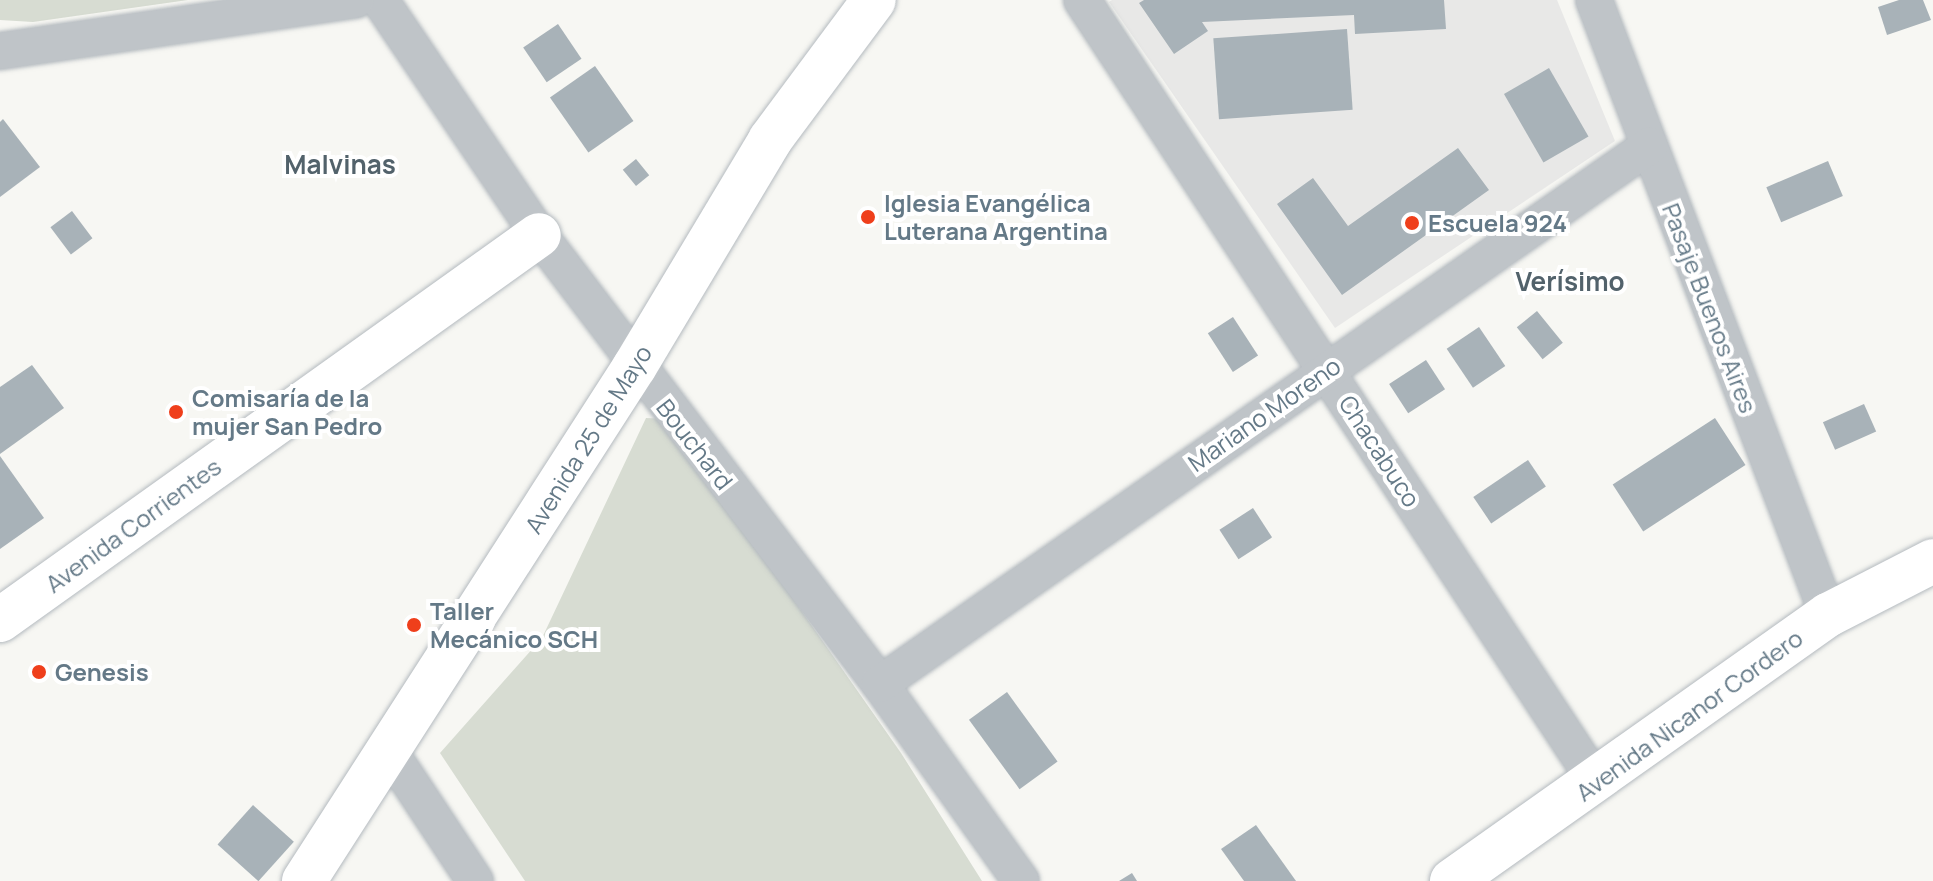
<!DOCTYPE html>
<meta charset="utf-8">
<style>
body{margin:0}
#map{position:relative;width:1933px;height:881px;overflow:hidden;background:#f7f7f3;font-family:Manrope,sans-serif}
div>[style]{position:absolute}
.built>*{inset:0;background:#e8e8e7}
.green>*{inset:0;background:#d7dcd2}
.building>*{inset:0;background:#a8b2b8;transform-origin:0 0}
.roads{filter:drop-shadow(0 0 2px #b4babf) drop-shadow(0 0 2px #b4babf)}
.street>*{height:36px;margin:-18px;padding:0 18px;transform-origin:18px;border-radius:18px;background:#bfc4c8}
.secondary>*{height:44px;margin:-22px;padding:0 22px;transform-origin:22px;border-radius:22px;background:#fff}
.dots>*{width:22px;height:22px;translate:-50% -50%;box-sizing:border-box;border:4px solid #fff;border-radius:50%}
span{translate:-50% -50%;white-space:nowrap;text-align:center;line-height:1.15;-webkit-text-stroke:8px #fff;paint-order:stroke}
.poi-label{font-size:24px;color:#647987;font-weight:700}
.left{translate:0 -50%;text-align:left}
.street-label{font-size:24px;color:#647987}
.neighbourhood-label{font-size:26px;color:#52626b;font-weight:700}
</style>
<div id="map">
<div class="built">
<div style="clip-path:polygon(1112px 0,1557px 0,1615px 141px,1335px 328px,1109px 2px)"></div>
</div>
<div class="green">
<div style="clip-path:polygon(0 0,188px 0,33px 22px,0 20px)"></div>
<div style="clip-path:polygon(646px 418px,667px 419px,901px 753px,982px 881px,525px 881px,440px 753px,542px 638px)"></div>
</div>
<div class="building">
<div style="clip-path:polygon(1144px 0,1444px 0,1446px 29px,1355px 34px,1354px 15px,1202px 22px,1208px 31px,1174px 54px,1139px 3px)"></div>
<div style="clip-path:polygon(1899px 0,1923px 0,1931px 20px,1887px 35px,1878px 7px)"></div>
<div style="left:558px;top:24px;width:42px;height:42px;rotate:56deg"></div>
<div style="left:1347px;top:29px;width:81px;height:134px;rotate:86deg"></div>
<div style="left:595px;top:66px;width:67px;height:55px;rotate:55deg"></div>
<div style="left:1549px;top:68px;width:79px;height:52px;rotate:60deg"></div>
<div style="clip-path:polygon(3px 119px,40px 167px,0 197px,0 122px)"></div>
<div style="clip-path:polygon(1458px 148px,1489px 190px,1342px 295px,1277px 204px,1313px 178px,1348px 226px)"></div>
<div style="left:636px;top:159px;width:21px;height:17px;rotate:51deg"></div>
<div style="left:1828px;top:161px;width:38px;height:67px;rotate:67deg"></div>
<div style="left:72px;top:211px;width:34px;height:27px;rotate:53deg"></div>
<div style="left:1537px;top:311px;width:41px;height:26px;rotate:51deg"></div>
<div style="left:1233px;top:317px;width:46px;height:30px;rotate:57deg"></div>
<div style="left:1479px;top:327px;width:47px;height:39px;rotate:56deg"></div>
<div style="left:1426px;top:360px;width:35px;height:44px;rotate:57deg"></div>
<div style="clip-path:polygon(32px 365px,64px 408px,0 454px,0 387px)"></div>
<div style="left:1864px;top:404px;width:30px;height:45px;rotate:66deg"></div>
<div style="left:1715px;top:418px;width:56px;height:122px;rotate:57deg"></div>
<div style="clip-path:polygon(0 456px,44px 518px,0 549px)"></div>
<div style="left:1528px;top:460px;width:32px;height:66px;rotate:56deg"></div>
<div style="left:1253px;top:508px;width:35px;height:40px;rotate:57deg"></div>
<div style="left:1007px;top:692px;width:86px;height:47px;rotate:54deg"></div>
<div style="left:253px;top:805px;width:55px;height:53px;rotate:42deg"></div>
<div style="clip-path:polygon(1256px 825px,1296px 881px,1244px 881px,1221px 849px)"></div>
<div style="clip-path:polygon(1132px 873px,1137px 881px,1119px 881px)"></div>
</div>
<div class="roads">
<div class="street">
<div style="left:380px;top:0;width:284px;rotate:55.9deg"></div>
<div style="left:539px;top:235px;width:564px;rotate:52.78deg"></div>
<div style="left:880px;top:684px;width:242px;rotate:54.4deg"></div>
<div style="left:1082px;top:0;width:937px;rotate:56.67deg"></div>
<div style="left:1594px;top:0;width:658px;rotate:69.17deg"></div>
<div style="left:0;top:51px;width:359px;rotate:-8.2deg"></div>
<div style="left:880px;top:684px;width:939px;rotate:-34.98deg"></div>
<div style="left:389px;top:751px;width:156px;rotate:56.5deg"></div>
</div>
<div class="secondary">
<div style="left:0;top:620px;width:662px;rotate:-35.54deg"></div>
<div style="left:304px;top:881px;width:612px;rotate:-57.27deg"></div>
<div style="left:635px;top:366px;width:263px;rotate:-59.1deg"></div>
<div style="left:770px;top:140px;width:174px;rotate:-53.4deg"></div>
<div style="left:1452px;top:881px;width:461px;rotate:-35.3deg"></div>
<div style="left:1828px;top:615px;width:118px;rotate:-27.2deg"></div>
</div>
</div>
<div class="dots">
<div style="left:868px;top:217px;background:#ef3f1b"></div>
<div style="left:1412px;top:223px;background:#ef3f1b"></div>
<div style="left:176px;top:412px;background:#ef3f1b"></div>
<div style="left:414px;top:625px;background:#ef3f1b"></div>
<div style="left:39px;top:672px;background:#ef3f1b"></div>
</div>
<div class="poi-label">
<span class="left" style="left:884px;top:217px">Iglesia Evangélica<br>Luterana Argentina</span>
<span class="left" style="left:1428px;top:223px">Escuela 924</span>
<span class="left" style="left:192px;top:412px">Comisaría de la<br>mujer San Pedro</span>
<span class="left" style="left:430px;top:625px">Taller<br>Mecánico SCH</span>
<span class="left" style="left:55px;top:672px">Genesis</span>
</div>
<div class="street-label">
<span style="left:1710px;top:308px;rotate:69deg">Pasaje Buenos Aires</span>
<span style="left:1264px;top:414px;rotate:-35deg">Mariano Moreno</span>
<span style="left:588px;top:439px;rotate:-58deg">Avenida 25 de Mayo</span>
<span style="left:695px;top:444px;rotate:52deg">Bouchard</span>
<span style="left:1380px;top:451px;rotate:57deg">Chacabuco</span>
<span style="left:133px;top:525px;rotate:-36deg">Avenida Corrientes</span>
<span style="left:1689px;top:715px;rotate:-36deg">Avenida Nicanor Cordero</span>
</div>
<div class="neighbourhood-label">
<span style="left:340px;top:165px">Malvinas</span>
<span style="left:1570px;top:282px">Verísimo</span>
</div>
</div>
